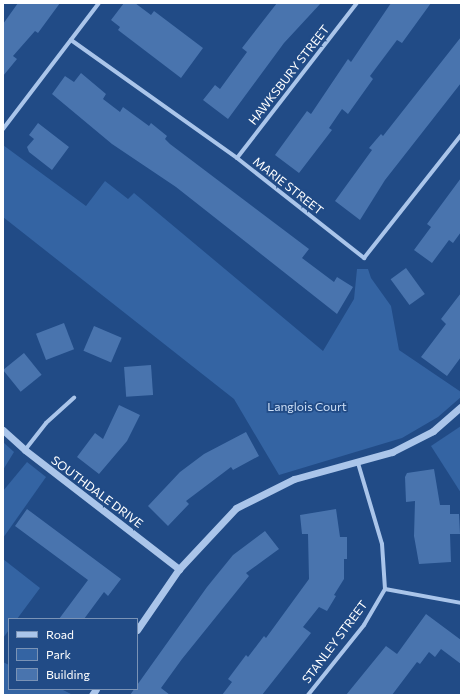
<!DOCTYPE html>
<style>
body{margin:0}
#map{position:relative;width:464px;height:698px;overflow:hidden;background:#214b86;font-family:Commissioner,sans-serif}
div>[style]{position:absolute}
.green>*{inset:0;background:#3464a3}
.building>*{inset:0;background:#4974ae;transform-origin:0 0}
.minor>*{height:4px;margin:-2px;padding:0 2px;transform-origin:2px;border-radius:2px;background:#aac5ea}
.tertiary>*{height:7px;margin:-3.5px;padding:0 3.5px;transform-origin:3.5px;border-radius:3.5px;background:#aac5ea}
span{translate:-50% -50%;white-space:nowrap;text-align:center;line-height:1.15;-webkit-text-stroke:3.5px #214b86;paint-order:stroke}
.street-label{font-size:12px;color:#fff}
.park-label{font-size:12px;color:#cee0f7}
.frame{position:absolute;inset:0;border:4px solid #fff;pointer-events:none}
.legend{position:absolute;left:8px;top:618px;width:130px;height:72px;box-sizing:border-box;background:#214b86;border:1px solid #7a93b6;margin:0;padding:5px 7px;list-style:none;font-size:12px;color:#fff}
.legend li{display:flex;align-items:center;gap:8px;height:20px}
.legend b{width:20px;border:1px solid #7a93b6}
</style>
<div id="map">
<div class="green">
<div style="clip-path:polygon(3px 145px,86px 206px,105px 181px,128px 199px,134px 193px,323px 351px,354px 299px,357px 269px,368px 269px,371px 278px,391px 306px,399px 350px,461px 392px,461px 397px,438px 417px,402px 438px,279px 475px,234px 399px,3px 217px)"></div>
<div style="clip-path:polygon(461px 426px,461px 493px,431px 446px)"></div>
<div style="clip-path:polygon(3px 442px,14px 452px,3px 470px)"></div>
<div style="clip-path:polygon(27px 462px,46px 477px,3px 538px,3px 491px)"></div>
<div style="clip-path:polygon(3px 559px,40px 588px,17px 619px,9px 619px,9px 630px,3px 638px)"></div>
<div style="clip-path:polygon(3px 662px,9px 665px,9px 689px,61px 689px,73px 695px,3px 695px)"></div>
</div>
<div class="building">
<div style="clip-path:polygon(18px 3px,60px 3px,38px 33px,35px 31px,13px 56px,17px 59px,3px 76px,3px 24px)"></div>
<div style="clip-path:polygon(124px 3px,135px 3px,151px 15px,154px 11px,203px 48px,181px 78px,118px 30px,120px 27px,111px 20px)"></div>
<div style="clip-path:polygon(277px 3px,321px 3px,284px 43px,228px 119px,203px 100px,215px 85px,220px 89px,247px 52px,242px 48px)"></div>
<div style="clip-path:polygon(391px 3px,431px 3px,402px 43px,397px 40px,370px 76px,373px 79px,348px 114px,342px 109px,329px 128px,332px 130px,299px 173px,275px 155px,307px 111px,311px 114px,348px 59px,351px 62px)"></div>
<div style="clip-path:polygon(461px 37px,461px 83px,385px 180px,360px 220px,335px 201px,372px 150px,369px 148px,381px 134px,383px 136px)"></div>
<div style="clip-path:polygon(81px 73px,106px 94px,103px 99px,120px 112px,123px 107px,149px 126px,151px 123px,167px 136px,165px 139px,170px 144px,309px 249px,302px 258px,334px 282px,337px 277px,353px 287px,337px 314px,176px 187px,112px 144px,52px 94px,65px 76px,74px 82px)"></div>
<div style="clip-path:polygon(38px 123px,69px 147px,52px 170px,29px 152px,27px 147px,34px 139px,29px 135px)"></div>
<div style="clip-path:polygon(461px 178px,461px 232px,453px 243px,449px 240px,432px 263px,414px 250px,431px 227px,427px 224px)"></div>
<div style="left:406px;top:268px;width:32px;height:19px;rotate:54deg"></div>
<div style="clip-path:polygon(461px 293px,461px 357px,447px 376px,421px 357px,446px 324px,441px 319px)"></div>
<div style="left:64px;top:323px;width:28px;height:30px;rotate:69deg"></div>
<div style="left:94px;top:326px;width:30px;height:27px;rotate:23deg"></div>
<div style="left:24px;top:353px;width:28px;height:27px;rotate:51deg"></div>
<div style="left:151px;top:365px;width:30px;height:27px;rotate:86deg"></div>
<div style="clip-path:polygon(119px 405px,140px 415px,127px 441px,99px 474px,77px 457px,95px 433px,103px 439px)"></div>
<div style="clip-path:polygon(246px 432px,259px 456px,233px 470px,231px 467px,186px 501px,189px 504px,168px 526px,148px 506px,180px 472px,204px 454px)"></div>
<div style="clip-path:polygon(434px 469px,440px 505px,450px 505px,450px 514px,459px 514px,460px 534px,450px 534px,451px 562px,419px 564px,414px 536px,415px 501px,406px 502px,405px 477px,407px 473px)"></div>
<div style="clip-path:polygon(27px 509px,121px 579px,108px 596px,104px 592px,84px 619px,59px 619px,88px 580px,15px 526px)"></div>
<div style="clip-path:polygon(336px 509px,340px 537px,347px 537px,347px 559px,344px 559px,344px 579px,334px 595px,336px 596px,327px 611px,319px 607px,303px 627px,311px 633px,262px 695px,222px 695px,232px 682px,228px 679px,246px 655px,248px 657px,264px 636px,266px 638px,309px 579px,308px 534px,302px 534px,300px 515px)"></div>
<div style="clip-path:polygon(265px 531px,279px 549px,246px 573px,249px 576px,182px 659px,161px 688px,170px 695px,130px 695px,207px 587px,233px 555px)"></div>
<div style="clip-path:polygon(426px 614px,461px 640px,461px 664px,441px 649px,435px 657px,429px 652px,420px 664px,417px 662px,392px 695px,346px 695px,386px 646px,397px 654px)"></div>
</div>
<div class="minor">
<div style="left:71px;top:40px;width:204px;rotate:35.4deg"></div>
<div style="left:237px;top:158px;width:162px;rotate:38.2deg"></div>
<div style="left:364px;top:258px;width:157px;rotate:-51.7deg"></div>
<div style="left:3px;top:129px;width:158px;rotate:-52.7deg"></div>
<div style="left:237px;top:158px;width:196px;rotate:-52.3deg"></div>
<div style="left:25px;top:450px;width:34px;rotate:-52deg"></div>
<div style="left:46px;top:423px;width:38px;rotate:-42deg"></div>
<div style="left:385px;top:589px;width:77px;rotate:10.4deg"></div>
<div style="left:308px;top:695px;width:90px;rotate:-51.3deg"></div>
<div style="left:364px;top:625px;width:42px;rotate:-59.7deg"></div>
<div style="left:385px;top:589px;width:45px;rotate:-93.8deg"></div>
<div style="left:382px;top:544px;width:84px;rotate:-106.5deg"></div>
</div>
<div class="tertiary">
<div style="left:3px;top:430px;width:30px;rotate:42deg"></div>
<div style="left:25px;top:450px;width:195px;rotate:37.7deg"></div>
<div style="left:137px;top:630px;width:74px;rotate:-55.5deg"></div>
<div style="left:179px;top:569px;width:83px;rotate:-46.9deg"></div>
<div style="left:236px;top:508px;width:65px;rotate:-26.6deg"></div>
<div style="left:294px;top:479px;width:102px;rotate:-15.4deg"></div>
<div style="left:392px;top:452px;width:46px;rotate:-27.1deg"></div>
<div style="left:433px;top:431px;width:37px;rotate:-41deg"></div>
<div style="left:92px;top:695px;width:7px;rotate:-56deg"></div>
</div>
<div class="street-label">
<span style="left:289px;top:75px;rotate:-52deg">HAWKSBURY STREET</span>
<span style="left:288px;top:186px;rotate:38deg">MARIE STREET</span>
<span style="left:97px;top:492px;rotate:37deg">SOUTHDALE DRIVE</span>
<span style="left:335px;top:642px;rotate:-53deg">STANLEY STREET</span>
</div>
<div class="park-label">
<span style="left:307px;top:407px">Langlois Court</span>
</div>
<div class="frame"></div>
<ul class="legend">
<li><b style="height:5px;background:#aac5ea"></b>Road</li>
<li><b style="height:11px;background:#3464a3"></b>Park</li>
<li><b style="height:11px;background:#4974ae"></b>Building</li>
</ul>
</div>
